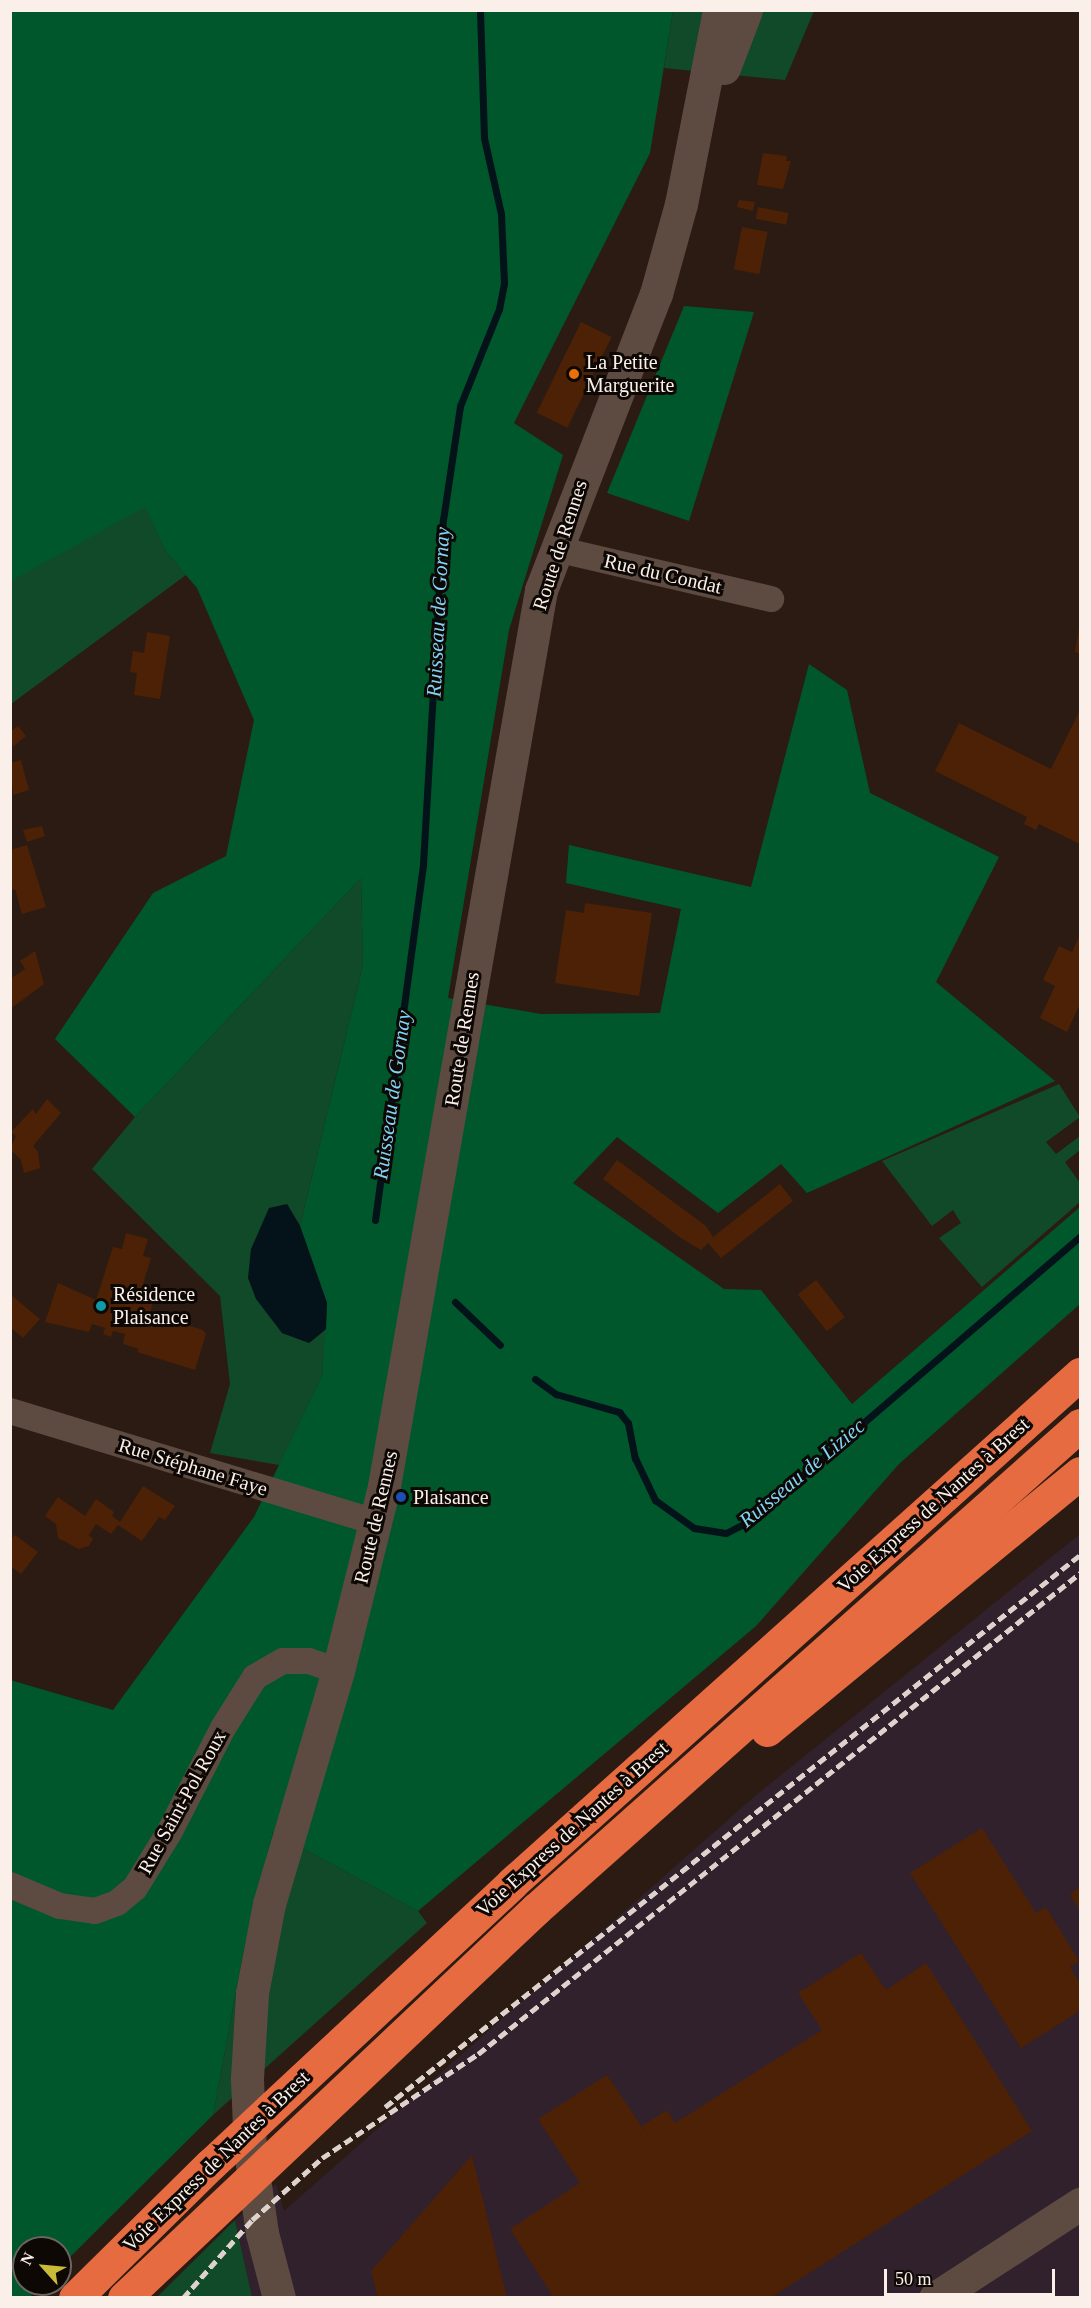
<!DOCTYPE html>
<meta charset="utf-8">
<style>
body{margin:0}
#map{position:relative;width:1091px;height:2308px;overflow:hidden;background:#2b1b13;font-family:Georgia,serif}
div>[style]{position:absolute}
.commercial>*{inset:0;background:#30212c}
.green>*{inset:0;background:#104a29}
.forest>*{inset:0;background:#01572c}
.water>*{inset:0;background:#041219}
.stream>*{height:7px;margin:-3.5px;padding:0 3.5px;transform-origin:3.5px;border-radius:3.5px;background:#041219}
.building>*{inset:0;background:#4d2105;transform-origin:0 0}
.street>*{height:26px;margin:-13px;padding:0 13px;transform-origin:13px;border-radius:13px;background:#5d4b41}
.secondary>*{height:33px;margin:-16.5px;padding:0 16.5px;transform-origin:16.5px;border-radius:16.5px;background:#5d4b41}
.highway>*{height:33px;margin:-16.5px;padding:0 16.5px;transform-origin:16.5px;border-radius:16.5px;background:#e76b40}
.rail>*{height:4.5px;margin-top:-2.25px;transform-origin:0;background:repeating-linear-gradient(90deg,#ded2cc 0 9px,transparent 0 13.5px)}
.dots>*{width:16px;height:16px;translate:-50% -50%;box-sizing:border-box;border:3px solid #0e0805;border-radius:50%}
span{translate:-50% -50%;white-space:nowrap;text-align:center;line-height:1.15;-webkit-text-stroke:6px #0e0805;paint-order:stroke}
.poi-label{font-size:20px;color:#faefe9}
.left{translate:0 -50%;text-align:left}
.street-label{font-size:20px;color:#faefe9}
.water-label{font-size:21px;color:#81d4f7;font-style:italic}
.frame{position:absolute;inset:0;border:12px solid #faefe9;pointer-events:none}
.north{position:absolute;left:12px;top:2236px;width:60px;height:60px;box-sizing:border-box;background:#0e0805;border:2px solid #6c6460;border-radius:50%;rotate:297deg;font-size:16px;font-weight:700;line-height:24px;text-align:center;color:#faefe9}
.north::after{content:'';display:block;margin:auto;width:21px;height:27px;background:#c9ba3a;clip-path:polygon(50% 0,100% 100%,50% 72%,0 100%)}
.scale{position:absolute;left:884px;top:2269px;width:171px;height:27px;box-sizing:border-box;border:3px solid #faefe9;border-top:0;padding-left:8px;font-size:18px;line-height:21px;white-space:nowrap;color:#faefe9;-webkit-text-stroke:4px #0e0805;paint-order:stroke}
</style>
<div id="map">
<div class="commercial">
<div style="clip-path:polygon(1080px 1534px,1080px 2297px,252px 2297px,235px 2220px,276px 2184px,284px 2211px,755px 1796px)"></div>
</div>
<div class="green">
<div style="clip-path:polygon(673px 11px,814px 11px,785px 80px,664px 68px)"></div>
<div style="clip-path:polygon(145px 506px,166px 552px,186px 575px,11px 704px,10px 581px)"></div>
<div style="clip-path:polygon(361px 878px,363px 965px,300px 1226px,287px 1204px,309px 1343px,326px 1329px,322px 1375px,279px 1465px,210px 1453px,230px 1384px,220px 1296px,92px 1169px,135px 1117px)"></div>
<div style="clip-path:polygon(1059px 1084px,1080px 1117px,1046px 1142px,1056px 1154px,1080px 1136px,1080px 1150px,1065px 1162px,1080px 1183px,1080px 1202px,982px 1287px,939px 1238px,961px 1223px,953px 1210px,932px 1226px,882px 1161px)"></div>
<div style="clip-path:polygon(273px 1832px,418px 1911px,427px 1923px,213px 2115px,244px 1949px)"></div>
<div style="clip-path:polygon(235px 2220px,252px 2297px,157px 2297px)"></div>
</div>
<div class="forest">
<div style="clip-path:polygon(11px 11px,673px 11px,650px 153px,514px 423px,563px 455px,509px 630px,448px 998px,541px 1014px,660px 1013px,681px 909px,566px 883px,569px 845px,751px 887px,809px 664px,847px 690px,870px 793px,999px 857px,936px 982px,1055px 1081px,807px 1193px,781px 1164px,718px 1213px,617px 1137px,573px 1183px,724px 1289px,761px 1290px,852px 1404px,1080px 1207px,1080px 1304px,899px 1464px,756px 1626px,418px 1911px,273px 1832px,244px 1949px,213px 2115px,60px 2267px,60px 2248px,24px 2248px,24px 2284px,43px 2284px,29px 2298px,10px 2297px,10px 1680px,113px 1710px,254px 1517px,322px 1375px,327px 1303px,300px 1226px,363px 965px,361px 878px,135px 1117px,55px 1039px,153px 893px,226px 856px,254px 720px,197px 588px,166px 552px,145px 507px,11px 581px)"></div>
<div style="clip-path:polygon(684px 306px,754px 312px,689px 521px,607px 493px)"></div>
</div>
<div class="water">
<div style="clip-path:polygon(287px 1204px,300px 1226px,327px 1303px,326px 1329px,309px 1343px,282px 1333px,256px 1299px,248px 1278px,251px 1249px,269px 1208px)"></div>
</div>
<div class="stream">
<div style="left:375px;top:1220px;width:359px;rotate:-82.3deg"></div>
<div style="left:423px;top:864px;width:345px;rotate:-86.7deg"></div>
<div style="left:443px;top:520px;width:115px;rotate:-81.5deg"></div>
<div style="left:460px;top:406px;width:105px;rotate:-68.1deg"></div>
<div style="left:499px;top:309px;width:26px;rotate:-79deg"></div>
<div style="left:504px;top:283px;width:69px;rotate:-92.5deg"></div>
<div style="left:501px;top:214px;width:78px;rotate:-102.6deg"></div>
<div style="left:484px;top:138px;width:128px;rotate:-91.8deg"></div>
<div style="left:455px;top:1302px;width:62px;rotate:43.7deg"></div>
<div style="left:535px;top:1379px;width:26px;rotate:36deg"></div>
<div style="left:556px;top:1394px;width:66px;rotate:15.9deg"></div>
<div style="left:619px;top:1412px;width:14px;rotate:51deg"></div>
<div style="left:628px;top:1423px;width:36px;rotate:79deg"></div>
<div style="left:635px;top:1458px;width:47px;rotate:64.5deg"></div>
<div style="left:655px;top:1500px;width:48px;rotate:35.7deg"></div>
<div style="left:694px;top:1528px;width:32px;rotate:9deg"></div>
<div style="left:726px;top:1533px;width:25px;rotate:-27deg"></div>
<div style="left:748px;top:1522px;width:438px;rotate:-40.7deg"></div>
</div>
<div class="building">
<div style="clip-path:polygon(763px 153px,787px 156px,786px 161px,791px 161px,783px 189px,757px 185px)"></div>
<div style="clip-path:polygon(739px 200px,755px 202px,753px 211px,737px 207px)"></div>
<div style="left:758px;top:207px;width:31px;height:12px;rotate:11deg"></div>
<div style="left:742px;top:227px;width:26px;height:43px;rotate:11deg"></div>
<div style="left:581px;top:322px;width:34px;height:101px;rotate:26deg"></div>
<div style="clip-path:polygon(1079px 628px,1080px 628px,1080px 654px,1075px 652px)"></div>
<div style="clip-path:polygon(147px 632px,170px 636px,160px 699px,134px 695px,137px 673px,130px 672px,133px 651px,144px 653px)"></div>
<div style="clip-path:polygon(1080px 710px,1080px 844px,1039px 824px,1036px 830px,1024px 824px,1027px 817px,935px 771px,959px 723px,1051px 769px)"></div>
<div style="clip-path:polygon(18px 726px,26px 736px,13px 747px,10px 732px)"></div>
<div style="clip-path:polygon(21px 760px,29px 790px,13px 795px,10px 763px)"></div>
<div style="clip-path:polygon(42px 826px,45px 836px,27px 842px,23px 830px)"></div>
<div style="clip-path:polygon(27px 845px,46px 907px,22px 914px,15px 889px,10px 891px,10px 850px)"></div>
<div style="clip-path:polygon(585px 903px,652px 913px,639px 996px,555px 983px,566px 910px,584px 913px)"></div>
<div style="clip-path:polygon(1080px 934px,1080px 1004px,1067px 1032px,1040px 1018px,1055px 986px,1043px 980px,1059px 946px,1072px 952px)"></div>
<div style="clip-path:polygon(35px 951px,44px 984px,10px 1009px,10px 979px,25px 969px,20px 961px)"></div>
<div style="clip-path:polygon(47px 1099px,61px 1113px,33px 1146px,38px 1152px,40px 1168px,24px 1173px,21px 1160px,10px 1149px,16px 1136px,11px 1132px,33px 1109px,36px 1114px)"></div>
<div style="clip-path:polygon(617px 1160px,706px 1226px,713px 1237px,780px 1184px,793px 1201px,721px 1258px,708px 1243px,701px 1250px,681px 1238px,603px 1179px)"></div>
<div style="clip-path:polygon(126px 1233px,148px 1239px,143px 1256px,151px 1258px,140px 1294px,154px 1298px,150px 1313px,203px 1330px,206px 1334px,195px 1370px,137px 1352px,139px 1349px,123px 1344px,125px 1334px,113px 1331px,111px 1337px,103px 1334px,105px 1328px,92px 1324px,89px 1332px,45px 1322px,58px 1283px,96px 1300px,113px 1247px,122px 1249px)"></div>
<div style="left:816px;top:1280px;width:47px;height:23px;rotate:52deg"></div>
<div style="clip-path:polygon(10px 1294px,40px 1319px,23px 1338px,10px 1327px)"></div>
<div style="clip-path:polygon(143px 1486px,175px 1506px,165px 1520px,159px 1517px,142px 1541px,118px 1525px,111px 1534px,96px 1524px,89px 1535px,93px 1539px,89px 1546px,79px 1549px,58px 1538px,56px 1524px,45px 1516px,58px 1497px,85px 1516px,96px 1499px,114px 1512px,112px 1516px,120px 1522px)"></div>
<div style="clip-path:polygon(15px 1535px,38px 1552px,21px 1574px,10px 1566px,10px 1540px)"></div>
<div style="clip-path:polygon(982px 1828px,1036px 1913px,1046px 1907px,1079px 1961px,1070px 1967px,1080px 1984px,1080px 2011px,1021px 2048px,910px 1873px)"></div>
<div style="clip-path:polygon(1080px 1887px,1080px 1911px,1070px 1894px)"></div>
<div style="clip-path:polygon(861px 1953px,886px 1990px,926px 1963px,1032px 2131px,770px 2298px,554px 2298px,510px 2229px,580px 2183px,538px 2119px,607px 2075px,650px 2139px,642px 2126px,667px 2110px,675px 2123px,822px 2030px,798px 1993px)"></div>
<div style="clip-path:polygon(472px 2155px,507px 2298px,378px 2298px,371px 2271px)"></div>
</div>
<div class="street">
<div style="left:556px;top:549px;width:221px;rotate:13.1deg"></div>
<div style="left:10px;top:1411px;width:382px;rotate:16.9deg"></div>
<div style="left:10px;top:1885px;width:54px;rotate:22.8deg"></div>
<div style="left:60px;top:1906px;width:35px;rotate:8deg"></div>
<div style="left:95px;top:1911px;width:23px;rotate:-20deg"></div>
<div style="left:117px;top:1903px;width:23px;rotate:-40deg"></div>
<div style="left:135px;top:1888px;width:67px;rotate:-58.4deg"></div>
<div style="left:170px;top:1831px;width:116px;rotate:-62.8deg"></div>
<div style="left:223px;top:1728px;width:60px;rotate:-57.9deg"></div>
<div style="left:255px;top:1677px;width:32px;rotate:-30deg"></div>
<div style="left:283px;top:1661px;width:26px"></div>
<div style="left:309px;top:1661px;width:31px;rotate:19deg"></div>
</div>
<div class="secondary">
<div style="left:724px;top:68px;width:62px;rotate:-69.2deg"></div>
<div style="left:279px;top:2298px;width:67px;rotate:-104.7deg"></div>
<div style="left:262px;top:2233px;width:83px;rotate:-98.3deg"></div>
<div style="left:250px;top:2151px;width:73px;rotate:-92.4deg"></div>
<div style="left:247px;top:2078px;width:85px;rotate:-86.6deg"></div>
<div style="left:252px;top:1993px;width:91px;rotate:-79.2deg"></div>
<div style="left:269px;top:1904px;width:243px;rotate:-73.5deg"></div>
<div style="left:338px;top:1671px;width:191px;rotate:-76deg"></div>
<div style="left:384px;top:1486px;width:910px;rotate:-80.06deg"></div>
<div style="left:541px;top:590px;width:318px;rotate:-68.8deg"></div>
<div style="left:656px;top:294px;width:93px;rotate:-74.5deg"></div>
<div style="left:681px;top:204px;width:198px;rotate:-78.9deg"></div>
<div style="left:935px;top:2298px;width:173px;rotate:-33deg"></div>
</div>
<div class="highway">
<div style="left:767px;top:1730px;width:405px;rotate:-39.4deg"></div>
<div style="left:75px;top:2298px;width:190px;rotate:-44.6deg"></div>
<div style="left:210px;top:2165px;width:413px;rotate:-43deg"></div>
<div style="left:512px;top:1883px;width:763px;rotate:-41.86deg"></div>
<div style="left:124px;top:2298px;width:567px;rotate:-43.36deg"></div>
<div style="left:536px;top:1909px;width:728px;rotate:-41.66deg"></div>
</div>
<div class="rail">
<div style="left:385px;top:2107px;width:888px;rotate:-38.46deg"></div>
<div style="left:183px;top:2298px;width:104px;rotate:-48.5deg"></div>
<div style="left:252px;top:2220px;width:94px;rotate:-41.5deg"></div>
<div style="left:322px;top:2158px;width:187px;rotate:-33.7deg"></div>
<div style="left:478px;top:2054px;width:771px;rotate:-38.62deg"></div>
</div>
<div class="dots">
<div style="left:574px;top:374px;background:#e8710a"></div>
<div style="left:101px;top:1306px;background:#0f9aa8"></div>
<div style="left:401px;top:1497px;background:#1a4fb4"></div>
</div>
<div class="poi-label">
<span class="left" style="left:586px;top:374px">La Petite<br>Marguerite</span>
<span class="left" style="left:113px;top:1306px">Résidence<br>Plaisance</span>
<span class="left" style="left:413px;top:1497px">Plaisance</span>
</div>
<div class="street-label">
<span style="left:560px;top:545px;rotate:-72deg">Route de Rennes</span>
<span style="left:663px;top:574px;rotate:13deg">Rue du Condat</span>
<span style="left:462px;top:1039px;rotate:-81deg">Route de Rennes</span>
<span style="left:193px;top:1467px;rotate:17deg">Rue Stéphane Faye</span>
<span style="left:933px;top:1505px;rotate:-42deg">Voie Express de Nantes à Brest</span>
<span style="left:376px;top:1517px;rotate:-77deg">Route de Rennes</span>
<span style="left:182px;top:1802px;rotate:-61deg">Rue Saint-Pol Roux</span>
<span style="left:572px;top:1829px;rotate:-42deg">Voie Express de Nantes à Brest</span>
<span style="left:216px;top:2161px;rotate:-44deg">Voie Express de Nantes à Brest</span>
</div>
<div class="water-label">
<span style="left:438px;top:612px;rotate:-87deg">Ruisseau de Gornay</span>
<span style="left:392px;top:1095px;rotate:-82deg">Ruisseau de Gornay</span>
<span style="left:802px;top:1473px;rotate:-40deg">Ruisseau de Liziec</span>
</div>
<div class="frame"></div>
<div class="north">N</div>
<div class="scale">50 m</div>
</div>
